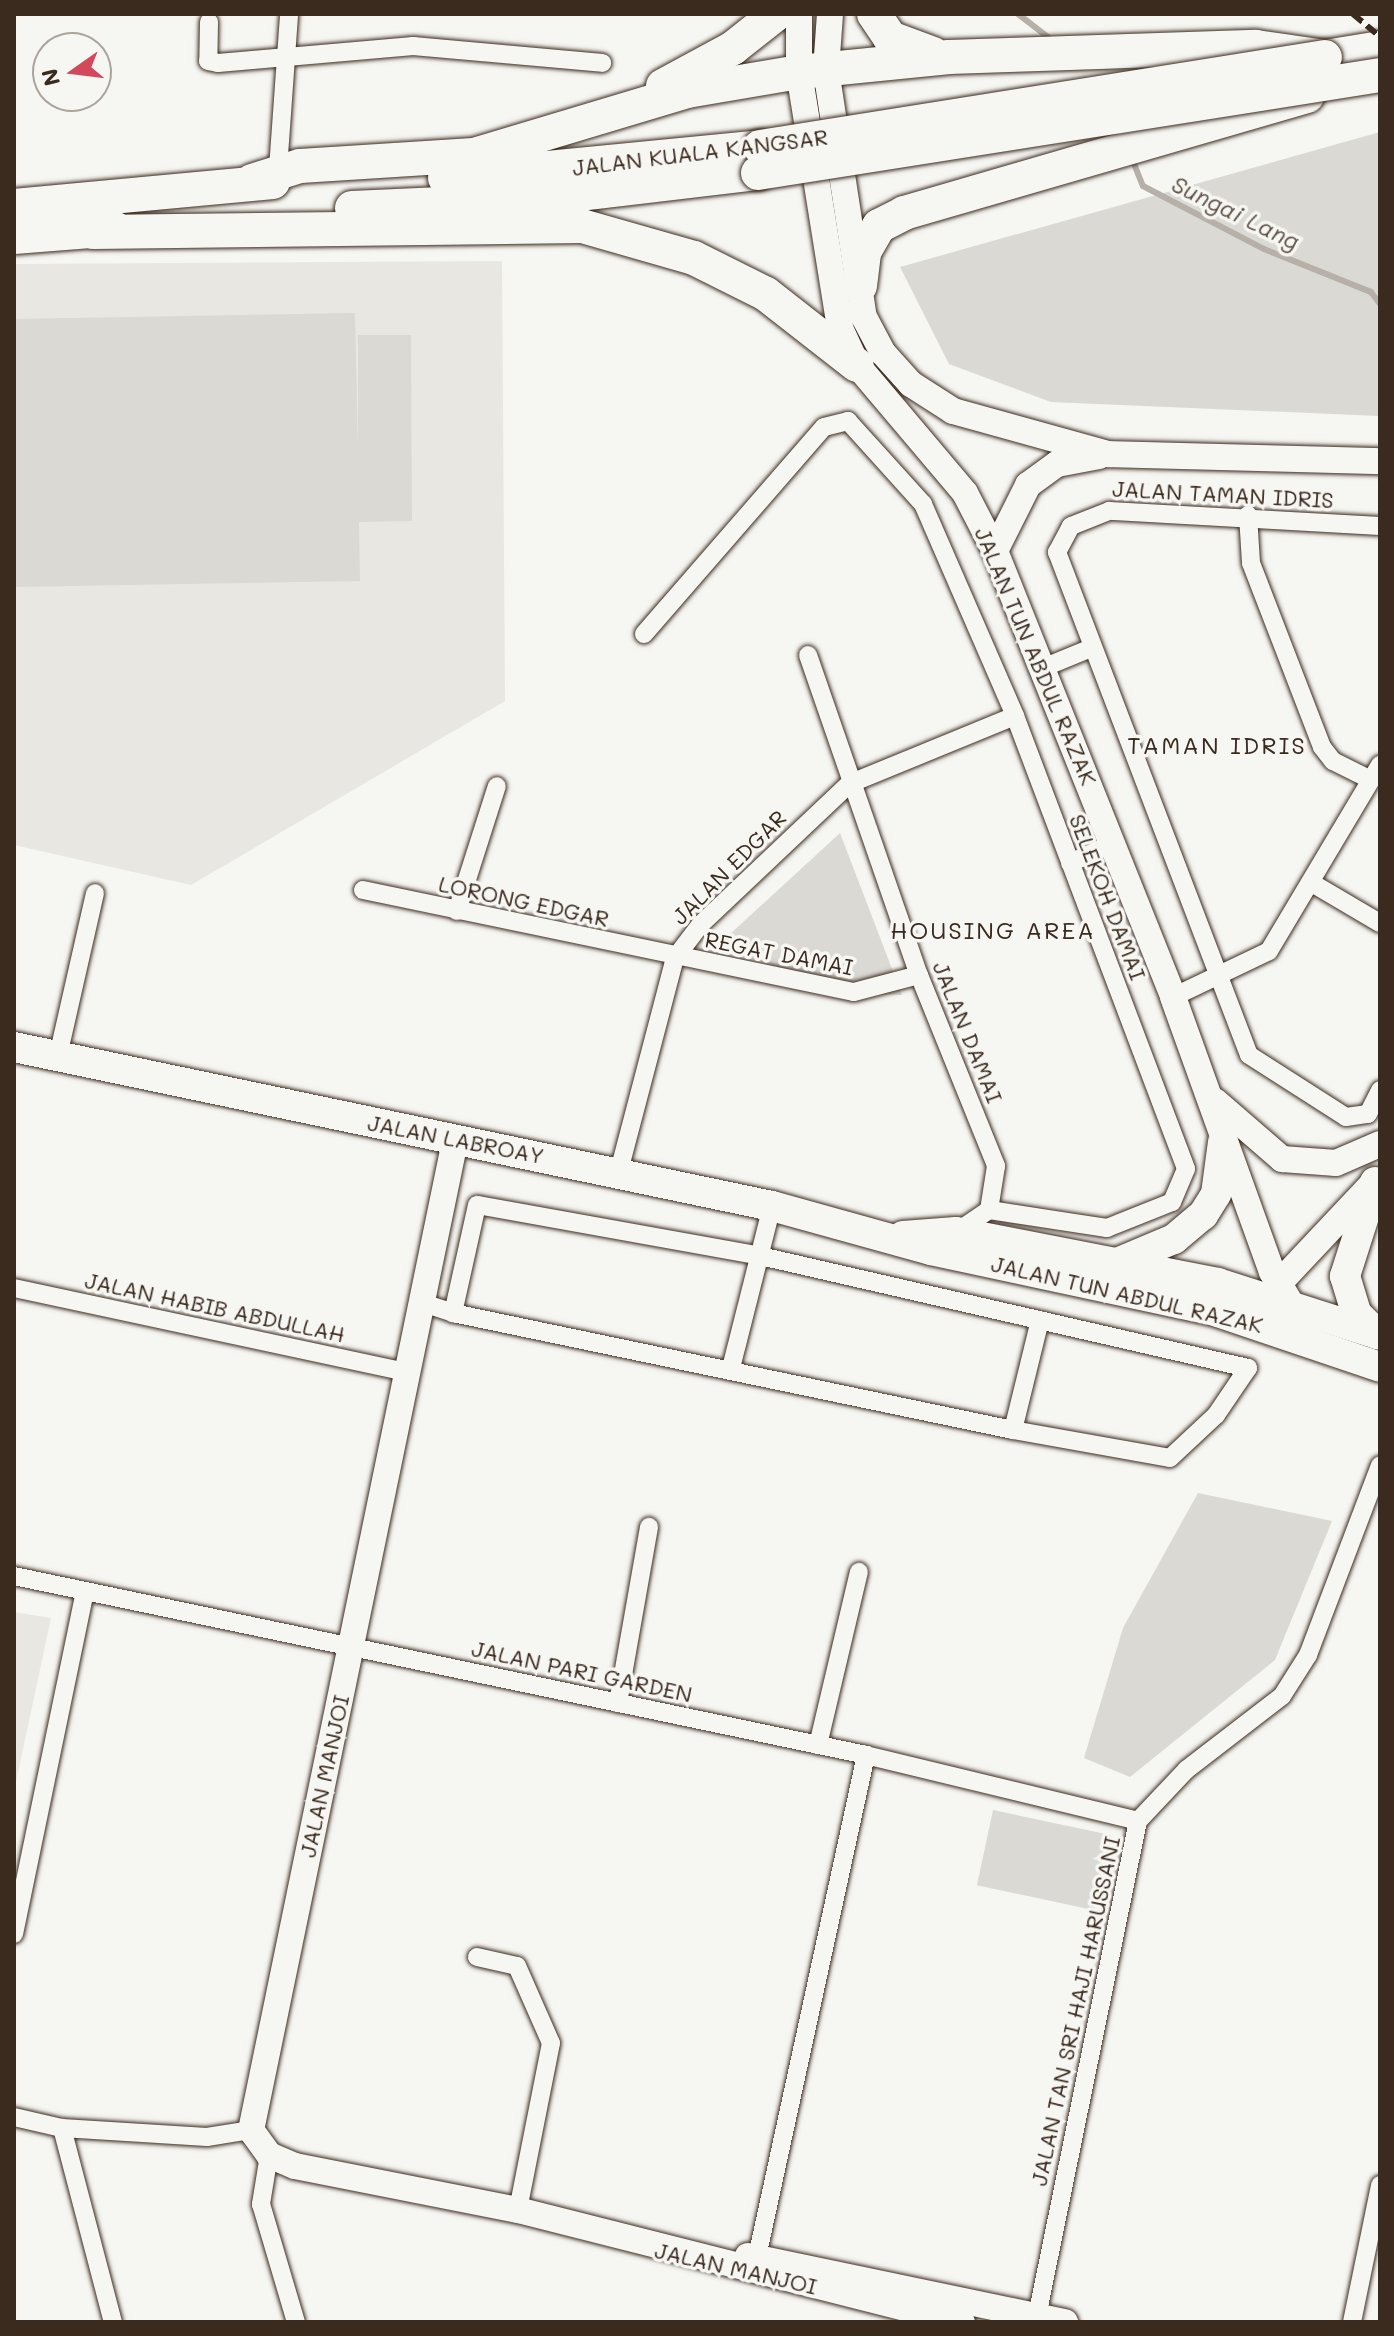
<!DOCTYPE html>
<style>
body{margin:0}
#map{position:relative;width:1394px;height:2336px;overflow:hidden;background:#f6f6f2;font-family:Mali,sans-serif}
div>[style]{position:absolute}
.built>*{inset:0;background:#e8e7e2}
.green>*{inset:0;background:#dad9d3;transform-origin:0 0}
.stream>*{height:6px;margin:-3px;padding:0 3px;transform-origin:3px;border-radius:3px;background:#b6b0a9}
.roads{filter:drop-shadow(0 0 2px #3b2a1e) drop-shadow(0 0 2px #3b2a1e)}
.street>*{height:18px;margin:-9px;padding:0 9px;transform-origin:9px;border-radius:9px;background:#f6f6f2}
.secondary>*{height:26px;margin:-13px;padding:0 13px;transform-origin:13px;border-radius:13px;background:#f6f6f2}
.primary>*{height:30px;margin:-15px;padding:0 15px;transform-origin:15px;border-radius:15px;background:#f6f6f2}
.highway>*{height:34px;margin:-17px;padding:0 17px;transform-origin:17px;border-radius:17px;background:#f6f6f2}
.rail>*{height:6px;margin-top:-3px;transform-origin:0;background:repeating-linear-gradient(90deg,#3b2a1e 0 12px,transparent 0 18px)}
.bridges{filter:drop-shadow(0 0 2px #3b2a1e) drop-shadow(0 0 2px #3b2a1e)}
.highway-bridge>*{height:34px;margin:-17px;padding:0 17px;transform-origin:17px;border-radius:17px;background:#f6f6f2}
span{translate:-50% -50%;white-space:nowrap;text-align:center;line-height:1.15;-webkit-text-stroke:7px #f6f6f2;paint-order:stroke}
.street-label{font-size:22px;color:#3b2a1e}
.water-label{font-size:24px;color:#605248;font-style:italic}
.neighbourhood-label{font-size:24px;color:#3b2a1e;letter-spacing:2px}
.frame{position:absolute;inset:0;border:16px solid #3b2a1e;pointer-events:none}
.north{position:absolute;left:32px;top:32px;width:80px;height:80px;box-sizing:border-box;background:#f6f6f2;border:2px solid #aba49d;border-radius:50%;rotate:256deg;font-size:22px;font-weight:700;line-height:32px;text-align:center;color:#3b2a1e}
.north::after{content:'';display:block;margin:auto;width:28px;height:36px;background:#d1495b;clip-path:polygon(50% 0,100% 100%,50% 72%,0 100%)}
</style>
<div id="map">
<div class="built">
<div style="clip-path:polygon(502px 261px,505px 701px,191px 885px,14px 845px,14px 264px)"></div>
<div style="clip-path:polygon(14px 1612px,51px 1618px,14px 1791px)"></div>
</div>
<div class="green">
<div style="clip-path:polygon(1380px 132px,1380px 416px,1051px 402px,949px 364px,900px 267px)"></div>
<div style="clip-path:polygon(355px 313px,358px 448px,358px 335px,411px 335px,412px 521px,359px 522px,360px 581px,14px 587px,14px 319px)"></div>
<div style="clip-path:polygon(840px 833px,902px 995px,863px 994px,716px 947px)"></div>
<div style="clip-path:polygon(1198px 1493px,1332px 1521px,1275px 1660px,1130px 1777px,1084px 1758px,1123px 1628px)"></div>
<div style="left:993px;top:1810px;width:120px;height:77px;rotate:12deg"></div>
</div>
<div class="stream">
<div style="left:1018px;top:14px;width:44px;rotate:37.6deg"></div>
<div style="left:1132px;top:159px;width:29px;rotate:68deg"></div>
<div style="left:1143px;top:186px;width:136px;rotate:27.5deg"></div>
<div style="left:1264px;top:249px;width:115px;rotate:21.9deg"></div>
<div style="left:1371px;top:292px;width:15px;rotate:53deg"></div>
</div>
<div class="roads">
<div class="street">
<div style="left:209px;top:22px;width:39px;rotate:91deg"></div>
<div style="left:208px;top:61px;width:10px;rotate:11deg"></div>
<div style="left:218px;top:63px;width:196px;rotate:-5deg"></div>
<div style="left:413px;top:46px;width:190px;rotate:5.1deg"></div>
<div style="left:278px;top:169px;width:155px;rotate:-85.9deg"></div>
<div style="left:1248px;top:515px;width:48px;rotate:86.4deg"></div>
<div style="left:1251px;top:563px;width:197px;rotate:68.9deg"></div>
<div style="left:1322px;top:747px;width:18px;rotate:52deg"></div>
<div style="left:1333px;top:761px;width:42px;rotate:26.6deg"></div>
<div style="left:1380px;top:526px;width:271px;rotate:-176.8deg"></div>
<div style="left:1109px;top:511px;width:41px;rotate:158.5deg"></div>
<div style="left:1071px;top:526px;width:30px;rotate:118deg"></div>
<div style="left:1057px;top:552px;width:538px;rotate:69.11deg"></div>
<div style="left:1249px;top:1055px;width:115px;rotate:32.6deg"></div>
<div style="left:1346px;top:1117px;width:22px;rotate:-8deg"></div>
<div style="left:1368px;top:1114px;width:27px;rotate:-63deg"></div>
<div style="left:644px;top:634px;width:274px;rotate:-49deg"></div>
<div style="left:824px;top:427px;width:25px;rotate:-14deg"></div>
<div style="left:848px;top:421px;width:112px;rotate:47.9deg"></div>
<div style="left:923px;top:504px;width:231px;rotate:66.5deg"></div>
<div style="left:1015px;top:716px;width:484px;rotate:69.3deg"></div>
<div style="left:1186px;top:1169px;width:36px;rotate:113deg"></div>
<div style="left:1172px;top:1202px;width:70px;rotate:158.2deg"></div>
<div style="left:1107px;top:1228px;width:119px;rotate:-171.3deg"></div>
<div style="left:808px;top:655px;width:339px;rotate:70.9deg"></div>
<div style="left:919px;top:975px;width:206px;rotate:68deg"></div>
<div style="left:996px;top:1166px;width:45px;rotate:99deg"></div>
<div style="left:989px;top:1210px;width:40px;rotate:146deg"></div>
<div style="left:1045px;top:667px;width:50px;rotate:-22.4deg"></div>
<div style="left:1070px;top:863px;width:48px;rotate:-24.4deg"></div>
<div style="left:1312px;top:883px;width:79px;rotate:30.5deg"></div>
<div style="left:363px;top:890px;width:501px;rotate:11.74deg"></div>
<div style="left:854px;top:992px;width:67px;rotate:-14.7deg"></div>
<div style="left:457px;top:911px;width:131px;rotate:-72.3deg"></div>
<div style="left:1173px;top:997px;width:106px;rotate:-25.6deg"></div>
<div style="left:1269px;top:951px;width:217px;rotate:-59.2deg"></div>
<div style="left:58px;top:1056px;width:167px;rotate:-77.2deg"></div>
<div style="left:619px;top:1171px;width:220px;rotate:-75.3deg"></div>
<div style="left:675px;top:958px;width:43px;rotate:-52.6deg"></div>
<div style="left:701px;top:924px;width:204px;rotate:-43.4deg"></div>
<div style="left:849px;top:784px;width:179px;rotate:-22.3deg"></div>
<div style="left:14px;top:1288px;width:401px;rotate:12.1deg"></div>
<div style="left:423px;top:1303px;width:32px;rotate:18deg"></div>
<div style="left:453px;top:1313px;width:572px;rotate:11.8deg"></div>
<div style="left:1013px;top:1430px;width:159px;rotate:10.1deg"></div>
<div style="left:1170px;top:1458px;width:63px;rotate:-43.1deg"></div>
<div style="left:1216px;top:1415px;width:57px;rotate:-55.8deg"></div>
<div style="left:1248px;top:1368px;width:505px;rotate:-167.06deg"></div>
<div style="left:756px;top:1255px;width:283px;rotate:-169.8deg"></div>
<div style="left:477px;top:1205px;width:111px;rotate:102.5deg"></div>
<div style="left:731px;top:1368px;width:167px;rotate:-75.8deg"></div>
<div style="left:1013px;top:1430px;width:113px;rotate:-76.2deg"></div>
<div style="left:14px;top:1576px;width:871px;rotate:11.86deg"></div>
<div style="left:866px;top:1755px;width:280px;rotate:13.6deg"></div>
<div style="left:618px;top:1703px;width:179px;rotate:-80deg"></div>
<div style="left:818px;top:1745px;width:178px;rotate:-76.7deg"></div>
<div style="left:14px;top:1934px;width:349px;rotate:-78.3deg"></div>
<div style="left:477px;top:1957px;width:41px;rotate:12.7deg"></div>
<div style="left:517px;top:1966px;width:84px;rotate:66.2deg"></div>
<div style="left:551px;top:2043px;width:170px;rotate:101.2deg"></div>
<div style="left:14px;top:2117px;width:49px;rotate:12.9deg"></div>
<div style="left:62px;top:2128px;width:145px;rotate:3.6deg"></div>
<div style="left:207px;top:2137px;width:45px;rotate:-9deg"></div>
<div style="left:62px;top:2128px;width:201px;rotate:75.3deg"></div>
<div style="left:269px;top:2155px;width:50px;rotate:99.3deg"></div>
<div style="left:261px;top:2204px;width:123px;rotate:73.5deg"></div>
<div style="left:757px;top:2257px;width:514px;rotate:-77.75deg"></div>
<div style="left:1037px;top:2316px;width:505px;rotate:-78.47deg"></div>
<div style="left:1138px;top:1821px;width:70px;rotate:-46.7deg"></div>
<div style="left:1186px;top:1770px;width:121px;rotate:-37.6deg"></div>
<div style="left:1282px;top:1696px;width:49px;rotate:-57.6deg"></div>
<div style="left:1308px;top:1655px;width:203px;rotate:-69.2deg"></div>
<div style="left:1352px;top:2322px;width:140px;rotate:-78.4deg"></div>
</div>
<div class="secondary">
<div style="left:799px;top:14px;width:58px;rotate:90deg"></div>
<div style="left:799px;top:72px;width:259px;rotate:80.9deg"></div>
<div style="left:840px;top:328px;width:41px;rotate:65.3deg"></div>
<div style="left:857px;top:365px;width:167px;rotate:49.8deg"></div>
<div style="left:965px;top:493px;width:65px;rotate:62.7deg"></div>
<div style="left:995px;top:551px;width:480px;rotate:68.2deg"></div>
<div style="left:1173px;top:997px;width:292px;rotate:70.2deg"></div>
<div style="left:1272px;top:1272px;width:52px;rotate:59deg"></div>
<div style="left:830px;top:14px;width:56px;rotate:94.1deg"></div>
<div style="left:826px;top:70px;width:250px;rotate:81.3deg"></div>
<div style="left:864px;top:317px;width:41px;rotate:62.2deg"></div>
<div style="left:883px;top:353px;width:42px;rotate:47.9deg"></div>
<div style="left:911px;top:384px;width:50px;rotate:32.7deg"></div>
<div style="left:953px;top:411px;width:161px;rotate:15.5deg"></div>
<div style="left:1108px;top:454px;width:272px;rotate:1.5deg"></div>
<div style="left:995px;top:551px;width:74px;rotate:-63.4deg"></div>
<div style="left:1028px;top:485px;width:36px;rotate:-36deg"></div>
<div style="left:1057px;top:464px;width:43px;rotate:-10.8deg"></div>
<div style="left:1215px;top:1101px;width:89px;rotate:40.9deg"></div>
<div style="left:1282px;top:1159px;width:54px;rotate:4.2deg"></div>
<div style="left:1336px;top:1163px;width:48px;rotate:-23.4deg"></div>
<div style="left:455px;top:1141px;width:1010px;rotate:101.65deg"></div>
<div style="left:251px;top:2130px;width:31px;rotate:54deg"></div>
<div style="left:269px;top:2155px;width:28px;rotate:23deg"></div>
<div style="left:295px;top:2166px;width:227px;rotate:11.2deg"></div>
<div style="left:518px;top:2210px;width:458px;rotate:14.2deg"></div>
<div style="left:1267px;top:1296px;width:156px;rotate:-46.8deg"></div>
<div style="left:748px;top:2256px;width:324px;rotate:11.8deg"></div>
</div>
<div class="primary">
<div style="left:14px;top:1047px;width:774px;rotate:11.85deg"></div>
<div style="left:772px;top:1206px;width:165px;rotate:15.5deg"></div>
<div style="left:931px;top:1250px;width:290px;rotate:12.1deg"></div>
<div style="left:1215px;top:1311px;width:174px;rotate:18.7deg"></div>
<div style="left:1375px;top:1182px;width:99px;rotate:107.7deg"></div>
<div style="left:1345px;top:1276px;width:39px;rotate:73deg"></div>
<div style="left:1356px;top:1313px;width:30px;rotate:45deg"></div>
<div style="left:903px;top:1236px;width:53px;rotate:-4.3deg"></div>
<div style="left:956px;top:1232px;width:267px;rotate:11deg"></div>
<div style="left:1218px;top:1283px;width:170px;rotate:17.8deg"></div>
<div style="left:1112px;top:1265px;width:67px;rotate:-22.8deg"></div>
<div style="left:1174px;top:1239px;width:38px;rotate:-40deg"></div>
<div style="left:1203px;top:1215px;width:25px;rotate:-58deg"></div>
<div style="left:1216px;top:1194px;width:52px;rotate:-82.3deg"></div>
</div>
<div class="highway">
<div style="left:874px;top:14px;width:29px;rotate:56deg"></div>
<div style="left:890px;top:38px;width:46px;rotate:20.4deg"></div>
<div style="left:663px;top:86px;width:80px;rotate:-28.5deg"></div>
<div style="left:733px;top:48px;width:55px;rotate:-38.3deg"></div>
<div style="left:445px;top:178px;width:317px;rotate:-5.6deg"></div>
<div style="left:252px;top:181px;width:50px;rotate:-17.4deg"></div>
<div style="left:300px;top:166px;width:174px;rotate:-3.6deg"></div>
<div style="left:474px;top:155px;width:222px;rotate:-16.7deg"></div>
<div style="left:687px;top:91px;width:114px;rotate:-9.6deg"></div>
<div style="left:799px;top:72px;width:151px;rotate:-5.7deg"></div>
<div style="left:949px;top:57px;width:307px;rotate:-1.9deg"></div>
<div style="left:1256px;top:47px;width:70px;rotate:8.2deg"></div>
<div style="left:1325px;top:57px;width:56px;rotate:-9.3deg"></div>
<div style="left:14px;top:206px;width:260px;rotate:-5.3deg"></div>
<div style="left:352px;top:208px;width:176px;rotate:-2.6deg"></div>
<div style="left:528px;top:200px;width:232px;rotate:-6.7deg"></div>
<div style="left:93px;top:232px;width:489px;rotate:-0.7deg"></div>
<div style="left:582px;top:226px;width:116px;rotate:15.9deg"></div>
<div style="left:694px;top:258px;width:80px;rotate:26.6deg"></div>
<div style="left:766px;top:294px;width:115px;rotate:38deg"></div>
<div style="left:14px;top:237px;width:102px;rotate:-4.5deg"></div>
<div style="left:860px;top:286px;width:34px;rotate:-83deg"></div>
<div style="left:864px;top:252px;width:30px;rotate:-60deg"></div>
<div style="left:879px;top:226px;width:28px;rotate:-27deg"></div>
<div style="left:904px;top:213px;width:420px;rotate:-16.2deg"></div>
</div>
</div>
<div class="rail">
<div style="left:1353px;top:14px;width:35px;rotate:40deg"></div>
</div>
<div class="bridges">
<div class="highway-bridge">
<div style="left:760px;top:147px;width:572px;rotate:-9.05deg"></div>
<div style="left:758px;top:173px;width:630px;rotate:-8.95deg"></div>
</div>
</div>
<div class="street-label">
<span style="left:700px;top:152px;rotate:-7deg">JALAN KUALA KANGSAR</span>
<span style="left:1223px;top:494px;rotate:3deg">JALAN TAMAN IDRIS</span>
<span style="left:1036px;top:656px;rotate:67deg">JALAN TUN ABDUL RAZAK</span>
<span style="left:729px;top:867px;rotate:-45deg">JALAN EDGAR</span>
<span style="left:1108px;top:897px;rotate:69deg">SELEKOH DAMAI</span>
<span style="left:524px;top:901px;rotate:12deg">LORONG EDGAR</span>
<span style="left:779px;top:953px;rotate:11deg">REGAT DAMAI</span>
<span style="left:968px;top:1032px;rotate:68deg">JALAN DAMAI</span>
<span style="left:456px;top:1139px;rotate:11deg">JALAN LABROAY</span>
<span style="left:1127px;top:1294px;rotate:13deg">JALAN TUN ABDUL RAZAK</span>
<span style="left:215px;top:1307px;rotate:12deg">JALAN HABIB ABDULLAH</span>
<span style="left:582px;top:1671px;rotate:12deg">JALAN PARI GARDEN</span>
<span style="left:324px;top:1776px;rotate:-78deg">JALAN MANJOI</span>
<span style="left:1075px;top:2011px;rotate:-78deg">JALAN TAN SRI HAJI HARUSSANI</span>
<span style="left:736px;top:2268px;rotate:13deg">JALAN MANJOI</span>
</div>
<div class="water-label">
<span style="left:1236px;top:212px;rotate:26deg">Sungai Lang</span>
</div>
<div class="neighbourhood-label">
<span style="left:1217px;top:745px">TAMAN IDRIS</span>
<span style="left:993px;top:930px">HOUSING AREA</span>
</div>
<div class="frame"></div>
<div class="north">N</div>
</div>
